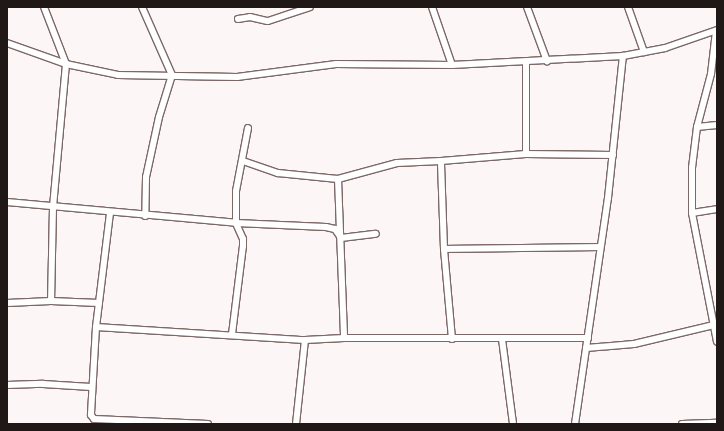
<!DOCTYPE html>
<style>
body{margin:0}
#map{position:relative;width:724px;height:431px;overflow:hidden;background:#fcf7f6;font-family:Literata,serif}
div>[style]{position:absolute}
.roads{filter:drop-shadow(1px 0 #7c6867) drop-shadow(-1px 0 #7c6867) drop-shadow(0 1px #7c6867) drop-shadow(0 -1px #7c6867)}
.street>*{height:6px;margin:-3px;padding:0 3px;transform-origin:3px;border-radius:3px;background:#fff}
span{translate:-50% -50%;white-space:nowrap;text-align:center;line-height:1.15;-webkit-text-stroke:3px #fcf7f6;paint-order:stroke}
.frame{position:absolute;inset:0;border:8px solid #201817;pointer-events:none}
</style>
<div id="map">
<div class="roads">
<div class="street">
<div style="left:44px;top:7px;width:61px;rotate:68.9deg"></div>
<div style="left:66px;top:64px;width:144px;rotate:95.2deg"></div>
<div style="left:53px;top:207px;width:94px;rotate:91.2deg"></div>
<div style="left:142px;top:7px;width:74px;rotate:66.2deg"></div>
<div style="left:172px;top:75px;width:44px;rotate:107.2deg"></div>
<div style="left:159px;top:117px;width:61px;rotate:102.2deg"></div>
<div style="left:146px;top:177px;width:39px;rotate:91deg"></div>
<div style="left:432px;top:7px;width:61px;rotate:71deg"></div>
<div style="left:527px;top:7px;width:58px;rotate:69.7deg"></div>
<div style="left:628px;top:7px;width:48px;rotate:70.4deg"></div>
<div style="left:238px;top:19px;width:12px;rotate:-9deg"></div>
<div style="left:250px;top:17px;width:18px;rotate:13deg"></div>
<div style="left:268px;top:21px;width:44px;rotate:-18.4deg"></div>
<div style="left:716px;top:31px;width:43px;rotate:96.6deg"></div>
<div style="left:711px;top:74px;width:55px;rotate:104.8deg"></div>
<div style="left:697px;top:127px;width:41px;rotate:97deg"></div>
<div style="left:692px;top:168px;width:45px;rotate:90deg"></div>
<div style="left:692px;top:213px;width:131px;rotate:79deg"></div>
<div style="left:7px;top:43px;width:63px;rotate:19.6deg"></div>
<div style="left:66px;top:64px;width:53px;rotate:11.9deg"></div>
<div style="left:118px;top:75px;width:119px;rotate:1deg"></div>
<div style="left:237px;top:77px;width:100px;rotate:-7.5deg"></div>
<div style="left:336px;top:64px;width:116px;rotate:0.5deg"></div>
<div style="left:452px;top:65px;width:171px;rotate:-3deg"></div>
<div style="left:623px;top:56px;width:43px;rotate:-10.8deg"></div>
<div style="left:665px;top:48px;width:55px;rotate:-19.1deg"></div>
<div style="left:526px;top:63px;width:91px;rotate:90deg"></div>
<div style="left:697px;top:127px;width:20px;rotate:-6deg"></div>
<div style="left:243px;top:161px;width:37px;rotate:19deg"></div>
<div style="left:278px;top:173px;width:60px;rotate:5.7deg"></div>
<div style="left:338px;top:179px;width:159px;rotate:87.8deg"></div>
<div style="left:338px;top:179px;width:61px;rotate:-15.2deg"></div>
<div style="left:397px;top:163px;width:44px;rotate:-2.6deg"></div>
<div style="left:7px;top:202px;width:230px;rotate:5.2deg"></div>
<div style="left:236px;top:223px;width:90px;rotate:2.5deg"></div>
<div style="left:326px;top:227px;width:9px;rotate:13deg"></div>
<div style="left:335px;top:229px;width:11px;rotate:56deg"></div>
<div style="left:341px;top:238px;width:35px;rotate:-7deg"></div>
<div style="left:110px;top:213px;width:115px;rotate:97deg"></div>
<div style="left:96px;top:327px;width:88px;rotate:93.3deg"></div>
<div style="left:91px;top:415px;width:5px;rotate:53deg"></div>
<div style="left:94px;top:419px;width:114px;rotate:2.5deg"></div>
<div style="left:692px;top:213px;width:25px;rotate:-9deg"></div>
<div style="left:444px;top:249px;width:155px;rotate:-0.7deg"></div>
<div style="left:7px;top:303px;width:44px;rotate:-2.6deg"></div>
<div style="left:51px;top:301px;width:48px;rotate:2.4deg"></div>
<div style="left:96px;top:327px;width:209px;rotate:3.6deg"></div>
<div style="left:305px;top:340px;width:39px;rotate:-3deg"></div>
<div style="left:344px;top:338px;width:244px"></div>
<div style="left:232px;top:334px;width:89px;rotate:-82.9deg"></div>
<div style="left:243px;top:246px;width:7px;rotate:-90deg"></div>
<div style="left:243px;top:239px;width:17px;rotate:-114deg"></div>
<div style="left:236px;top:223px;width:32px;rotate:-90deg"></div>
<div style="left:236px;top:191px;width:64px;rotate:-79.2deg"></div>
<div style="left:452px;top:339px;width:90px;rotate:-95.1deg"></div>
<div style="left:444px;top:249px;width:88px;rotate:-92deg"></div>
<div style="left:441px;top:161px;width:85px;rotate:-4.7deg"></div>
<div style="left:526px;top:154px;width:87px;rotate:0.7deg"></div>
<div style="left:502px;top:339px;width:86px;rotate:82.6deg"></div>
<div style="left:586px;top:348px;width:48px;rotate:-4.8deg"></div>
<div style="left:634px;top:344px;width:82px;rotate:-13.4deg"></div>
<div style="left:7px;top:385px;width:36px;rotate:-2deg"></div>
<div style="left:43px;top:384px;width:48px;rotate:3.6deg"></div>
<div style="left:296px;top:424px;width:84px;rotate:-83.9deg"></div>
<div style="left:575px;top:424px;width:228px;rotate:-81.7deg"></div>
<div style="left:608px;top:198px;width:143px;rotate:-84deg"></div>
<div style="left:682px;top:424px;width:35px;rotate:-2deg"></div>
</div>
</div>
<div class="frame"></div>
</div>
